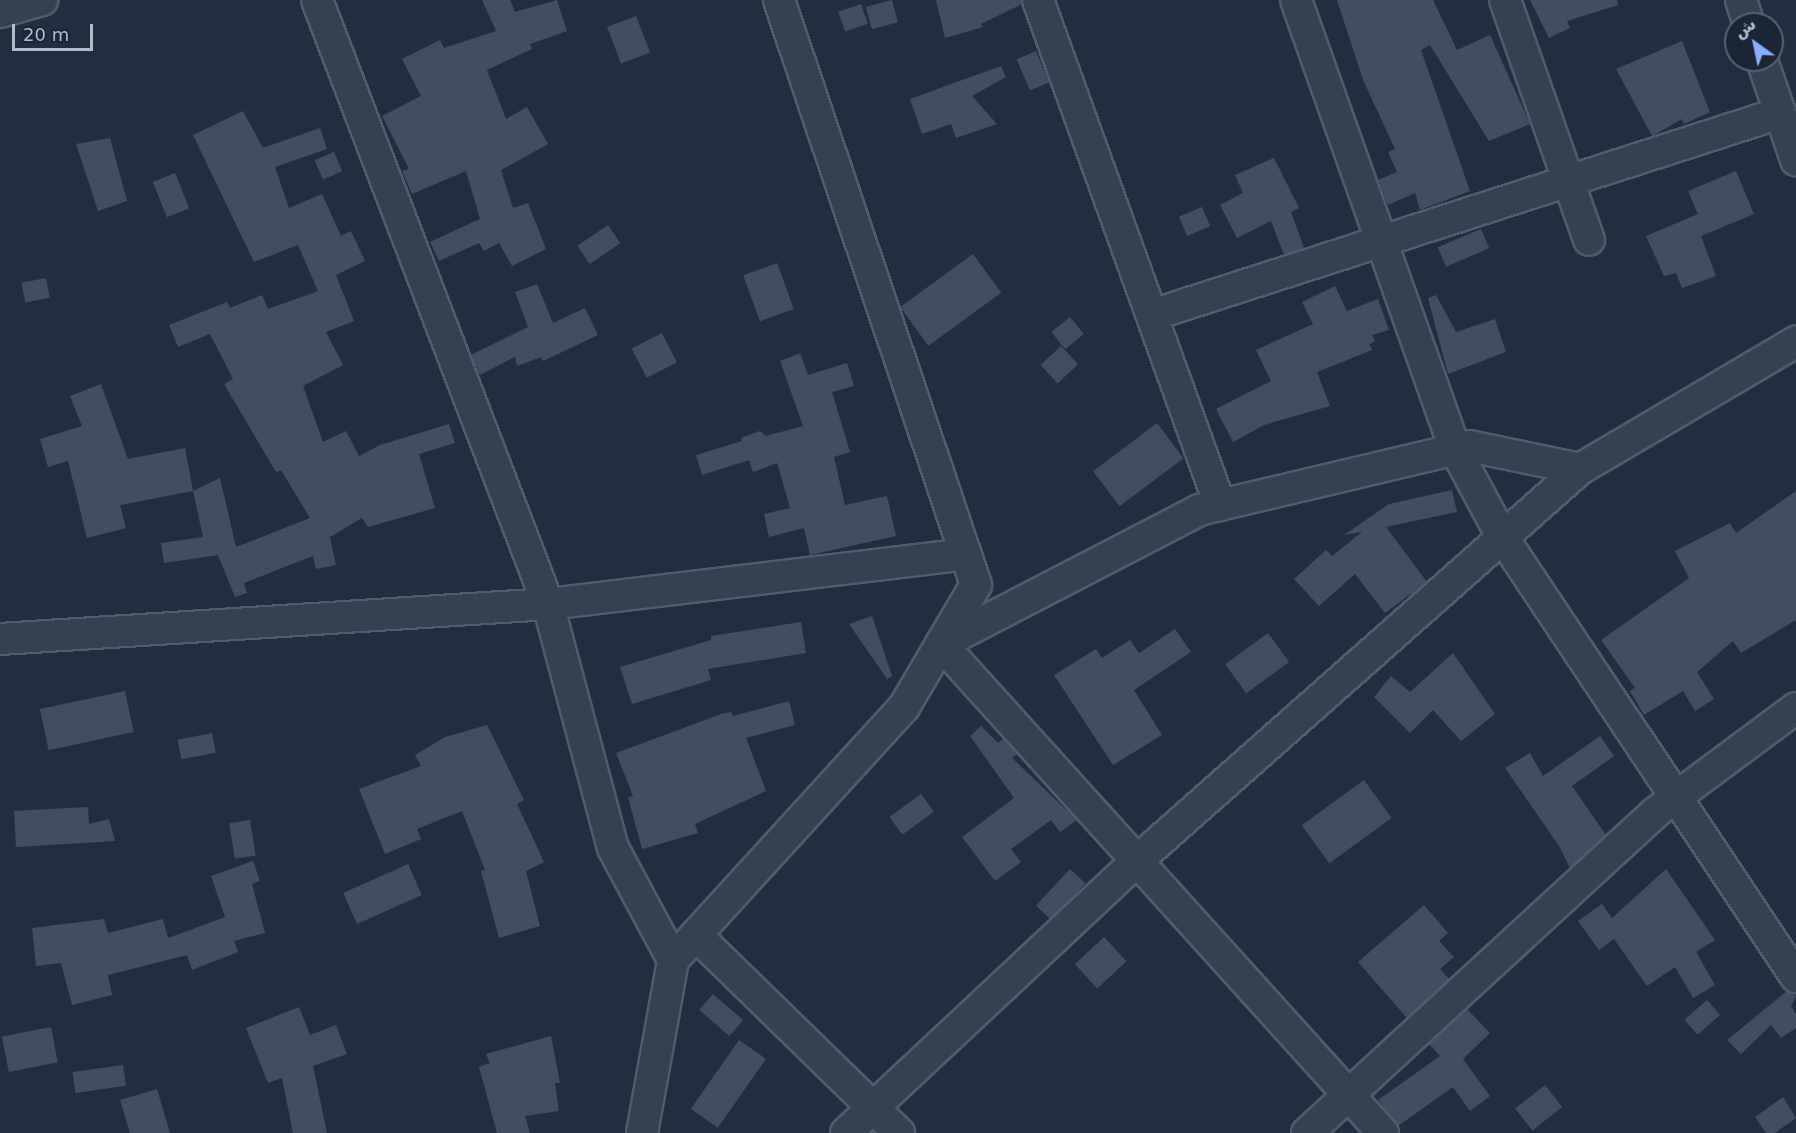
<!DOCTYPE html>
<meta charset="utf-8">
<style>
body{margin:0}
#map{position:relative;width:1796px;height:1133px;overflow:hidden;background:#222e40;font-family:"DejaVu Sans",Cairo,sans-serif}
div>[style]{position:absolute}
.building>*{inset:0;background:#414e62;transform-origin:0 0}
.roads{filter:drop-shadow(2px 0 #525b6a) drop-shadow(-2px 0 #525b6a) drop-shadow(0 2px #525b6a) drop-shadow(0 -2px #525b6a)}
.minor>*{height:30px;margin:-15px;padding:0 15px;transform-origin:15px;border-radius:15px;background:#374050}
span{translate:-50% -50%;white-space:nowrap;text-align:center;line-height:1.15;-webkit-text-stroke:5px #1c2535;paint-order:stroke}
.north{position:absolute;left:1724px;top:12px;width:60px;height:60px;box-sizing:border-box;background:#1c2535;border:2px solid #586171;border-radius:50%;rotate:327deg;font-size:16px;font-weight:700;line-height:24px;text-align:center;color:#b3bbca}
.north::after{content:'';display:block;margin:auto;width:21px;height:27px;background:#83b0ff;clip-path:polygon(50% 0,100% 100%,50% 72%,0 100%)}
.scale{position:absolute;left:12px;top:24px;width:81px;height:27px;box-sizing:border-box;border:3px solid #b3bbca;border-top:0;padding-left:8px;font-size:18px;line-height:21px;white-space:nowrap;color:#b3bbca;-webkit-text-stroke:4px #1c2535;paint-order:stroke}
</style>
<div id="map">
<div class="building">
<div style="clip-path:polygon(482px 0,510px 0,515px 12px,557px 0,567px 31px,530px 44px,532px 49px,487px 70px,506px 119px,527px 107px,548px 144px,501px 170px,513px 208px,528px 203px,546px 249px,512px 266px,499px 243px,484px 251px,479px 243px,439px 261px,430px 242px,480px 219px,466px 171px,412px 194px,402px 171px,409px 169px,382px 116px,421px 96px,402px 59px,440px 40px,444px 48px,496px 31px)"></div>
<div style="left:892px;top:0;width:23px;height:27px;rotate:75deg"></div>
<div style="clip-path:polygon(936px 0,1021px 0,1022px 4px,981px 24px,983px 27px,945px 38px)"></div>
<div style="clip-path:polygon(1337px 0,1433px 0,1457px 50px,1490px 35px,1530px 124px,1489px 141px,1430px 45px,1421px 50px,1470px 191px,1420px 210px,1415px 193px,1388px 205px,1378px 180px,1397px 172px,1388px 152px,1395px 149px,1363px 80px)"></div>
<div style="clip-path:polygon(1530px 0,1617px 0,1618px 5px,1567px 21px,1570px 28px,1549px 38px)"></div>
<div style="left:861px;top:4px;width:21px;height:24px;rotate:71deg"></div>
<div style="left:636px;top:16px;width:39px;height:31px;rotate:69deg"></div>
<div style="clip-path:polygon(1682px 41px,1710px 112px,1684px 124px,1682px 119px,1652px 136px,1616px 69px)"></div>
<div style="left:1036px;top:51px;width:34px;height:21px;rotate:67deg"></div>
<div style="clip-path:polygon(1001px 66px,1006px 77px,972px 96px,997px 124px,956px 138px,951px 124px,922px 134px,910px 99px)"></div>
<div style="clip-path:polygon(243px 111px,263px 148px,320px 128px,327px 149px,275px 167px,289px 208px,322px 194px,341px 236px,351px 231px,365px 261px,336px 275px,354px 321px,326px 332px,343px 365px,303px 386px,323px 442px,346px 431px,359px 456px,380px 445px,449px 424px,455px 443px,419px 454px,435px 508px,368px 527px,362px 518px,330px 537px,336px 565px,316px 569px,313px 556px,244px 583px,247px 593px,235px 597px,218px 555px,164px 563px,161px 543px,203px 537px,193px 491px,220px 478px,236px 547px,310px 518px,281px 470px,276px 472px,224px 384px,233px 379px,210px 334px,178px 347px,169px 325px,227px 302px,230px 308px,262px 295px,268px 309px,318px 291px,298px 245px,254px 262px,193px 135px)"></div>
<div style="clip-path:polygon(110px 138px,127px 201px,98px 211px,76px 144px)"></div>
<div style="left:334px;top:152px;width:21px;height:21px;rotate:67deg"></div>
<div style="clip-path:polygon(1274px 158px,1299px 208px,1291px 212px,1304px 248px,1284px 255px,1271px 221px,1237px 238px,1220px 205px,1243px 193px,1235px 175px)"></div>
<div style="clip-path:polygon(1736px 171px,1754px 214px,1701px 236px,1716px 276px,1682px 288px,1676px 273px,1664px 276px,1646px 236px,1698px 214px,1688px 191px)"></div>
<div style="left:175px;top:173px;width:38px;height:24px;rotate:68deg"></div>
<div style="left:1202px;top:207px;width:21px;height:25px;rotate:67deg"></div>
<div style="left:608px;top:225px;width:22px;height:37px;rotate:56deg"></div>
<div style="left:1481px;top:229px;width:21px;height:47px;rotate:67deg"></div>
<div style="left:973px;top:254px;width:48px;height:90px;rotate:54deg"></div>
<div style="left:777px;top:263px;width:49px;height:36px;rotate:70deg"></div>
<div style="left:46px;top:278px;width:20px;height:25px;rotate:79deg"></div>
<div style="clip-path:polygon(537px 284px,553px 323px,585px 308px,598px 335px,543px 361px,541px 357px,517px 366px,515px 357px,480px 375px,471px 355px,528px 327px,515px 292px)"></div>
<div style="clip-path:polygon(1335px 286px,1347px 311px,1378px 299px,1389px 330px,1372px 335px,1375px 341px,1369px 344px,1372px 350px,1317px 372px,1330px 406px,1264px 425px,1233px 442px,1216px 409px,1271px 381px,1256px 350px,1313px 324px,1302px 302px)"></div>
<div style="clip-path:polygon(1436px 295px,1456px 332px,1495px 319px,1506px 352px,1448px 374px,1428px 298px)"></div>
<div style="left:1070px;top:317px;width:22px;height:24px;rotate:51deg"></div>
<div style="left:662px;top:333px;width:33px;height:34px;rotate:63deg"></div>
<div style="left:1061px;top:346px;width:25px;height:28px;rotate:47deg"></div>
<div style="clip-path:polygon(800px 353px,808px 375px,847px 363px,854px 386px,832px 392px,850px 452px,834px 457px,845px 505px,887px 496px,896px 536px,810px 555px,804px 528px,769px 537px,764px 514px,790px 508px,777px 463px,753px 472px,749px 460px,702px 475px,696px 455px,742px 441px,741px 438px,760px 431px,766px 436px,803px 426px,780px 361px)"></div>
<div style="clip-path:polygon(101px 384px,128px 459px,185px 448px,193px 491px,120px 505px,126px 528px,87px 538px,68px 461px,48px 467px,40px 439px,82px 426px,70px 396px)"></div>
<div style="left:1157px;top:423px;width:44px;height:80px;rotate:53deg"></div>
<div style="clip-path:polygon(1452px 490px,1457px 512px,1386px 527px,1427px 582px,1385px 613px,1355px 574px,1319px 606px,1294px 579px,1326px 550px,1332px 556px,1362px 532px,1344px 535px,1389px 504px)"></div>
<div style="clip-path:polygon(1796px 491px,1796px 620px,1741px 653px,1733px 641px,1697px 672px,1714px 699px,1695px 711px,1683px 691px,1644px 715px,1630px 691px,1635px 688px,1601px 640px,1689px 578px,1675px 551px,1730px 523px,1736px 533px)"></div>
<div style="clip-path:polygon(872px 616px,892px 676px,887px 679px,849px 624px)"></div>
<div style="clip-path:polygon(801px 622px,806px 653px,708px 669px,711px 680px,632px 704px,620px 667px,711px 640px,711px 636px)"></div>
<div style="clip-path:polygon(1175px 629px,1191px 652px,1134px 690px,1162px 735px,1113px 765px,1054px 675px,1096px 649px,1102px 658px,1130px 640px,1139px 653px)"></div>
<div style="left:1268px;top:633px;width:36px;height:53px;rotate:54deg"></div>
<div style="clip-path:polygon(1453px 653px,1495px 714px,1461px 741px,1433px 710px,1410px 733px,1374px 697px,1391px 676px,1410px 692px)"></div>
<div style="left:125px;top:691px;width:42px;height:87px;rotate:78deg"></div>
<div style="clip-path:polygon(789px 701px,795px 725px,746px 738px,766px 791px,695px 824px,698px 833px,642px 849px,628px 797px,633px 796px,616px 753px,721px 714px,731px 712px,733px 716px)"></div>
<div style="clip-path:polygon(487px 725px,524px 800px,517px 804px,544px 862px,526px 871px,540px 926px,499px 938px,481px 871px,485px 870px,462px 811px,417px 829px,421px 839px,385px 854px,359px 789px,421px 766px,415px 755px,445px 737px)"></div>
<div style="clip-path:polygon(981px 726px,998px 743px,1003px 739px,1017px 754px,1012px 758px,1077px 820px,1060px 832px,1051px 820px,1011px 849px,1021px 862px,995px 881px,962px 837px,1014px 798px,970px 736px)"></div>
<div style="left:212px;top:733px;width:20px;height:35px;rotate:79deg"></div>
<div style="clip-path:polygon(1600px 736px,1614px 756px,1572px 786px,1606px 835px,1570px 868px,1559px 846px,1505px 768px,1530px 753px,1543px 776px)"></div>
<div style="left:1364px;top:780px;width:47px;height:77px;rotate:54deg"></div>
<div style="left:921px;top:794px;width:22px;height:39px;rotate:54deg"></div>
<div style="clip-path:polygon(88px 807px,89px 824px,109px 819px,115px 841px,16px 847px,14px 811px)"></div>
<div style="left:250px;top:820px;width:36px;height:21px;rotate:81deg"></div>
<div style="clip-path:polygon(253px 861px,260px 881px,252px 884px,265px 933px,234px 941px,238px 952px,192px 970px,187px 955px,108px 975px,112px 995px,72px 1005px,61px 963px,36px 966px,32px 928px,104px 919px,108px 933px,163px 919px,168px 938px,225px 917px,211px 876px)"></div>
<div style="left:408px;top:864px;width:34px;height:71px;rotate:66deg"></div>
<div style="left:1070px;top:869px;width:21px;height:50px;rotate:43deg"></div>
<div style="clip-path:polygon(1666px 869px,1715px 940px,1696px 952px,1715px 985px,1693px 998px,1675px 967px,1647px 986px,1614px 939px,1599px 950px,1578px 921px,1602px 904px,1612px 918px)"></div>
<div style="clip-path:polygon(1424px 905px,1448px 933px,1439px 941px,1454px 957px,1440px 969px,1449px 979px,1407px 1018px,1358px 962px)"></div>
<div style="left:1104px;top:937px;width:33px;height:40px;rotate:47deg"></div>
<div style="clip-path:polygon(1787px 991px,1796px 996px,1791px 1006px,1796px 1014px,1796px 1028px,1781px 1038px,1771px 1025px,1741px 1054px,1727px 1040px)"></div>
<div style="left:713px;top:994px;width:40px;height:21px;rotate:41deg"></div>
<div style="left:1707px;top:1000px;width:20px;height:30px;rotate:49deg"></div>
<div style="clip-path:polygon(299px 1007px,310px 1035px,336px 1025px,347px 1054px,313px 1066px,327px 1133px,293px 1133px,282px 1078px,268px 1083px,246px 1028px)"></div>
<div style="clip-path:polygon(1467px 1009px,1490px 1033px,1463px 1059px,1490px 1096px,1470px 1111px,1453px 1087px,1398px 1126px,1378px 1100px,1440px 1056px,1429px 1044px)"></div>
<div style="left:51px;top:1027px;width:36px;height:50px;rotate:79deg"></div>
<div style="clip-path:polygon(551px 1036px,560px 1083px,555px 1083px,559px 1111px,525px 1116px,530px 1133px,497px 1133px,479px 1067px,490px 1063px,486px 1054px)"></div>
<div style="left:739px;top:1040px;width:33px;height:84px;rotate:35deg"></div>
<div style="left:123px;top:1065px;width:21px;height:51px;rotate:82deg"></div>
<div style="left:1545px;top:1085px;width:28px;height:38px;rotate:52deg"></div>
<div style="clip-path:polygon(157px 1089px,170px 1133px,130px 1133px,120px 1100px)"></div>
<div style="clip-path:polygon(1783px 1097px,1796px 1118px,1775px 1133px,1766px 1133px,1755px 1117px)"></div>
</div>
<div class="roads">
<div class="minor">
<div style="left:317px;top:0;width:647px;rotate:69.07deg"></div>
<div style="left:548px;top:604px;width:253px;rotate:75.1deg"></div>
<div style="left:613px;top:848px;width:127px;rotate:61.8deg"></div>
<div style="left:1038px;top:0;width:537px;rotate:70.18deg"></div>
<div style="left:1296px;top:0;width:476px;rotate:70.5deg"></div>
<div style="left:1455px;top:449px;width:101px;rotate:61.7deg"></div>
<div style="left:1503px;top:538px;width:528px;rotate:56.28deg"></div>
<div style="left:1505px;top:0;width:254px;rotate:70.7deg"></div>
<div style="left:1741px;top:0;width:25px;rotate:72deg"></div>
<div style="left:0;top:12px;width:44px;rotate:-15.9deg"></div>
<div style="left:1762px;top:60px;width:106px;rotate:71.2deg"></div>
<div style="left:1152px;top:315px;width:660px;rotate:-17.83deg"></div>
<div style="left:0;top:639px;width:549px;rotate:-3.65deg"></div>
<div style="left:548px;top:604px;width:420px;rotate:-6.8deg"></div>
<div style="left:696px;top:935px;width:284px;rotate:44.3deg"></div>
<div style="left:642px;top:1133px;width:176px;rotate:-79.8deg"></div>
<div style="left:673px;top:960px;width:343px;rotate:-47.6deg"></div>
<div style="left:904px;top:707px;width:142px;rotate:-59.5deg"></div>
<div style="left:976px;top:585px;width:617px;rotate:-108.61deg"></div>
<div style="left:846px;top:1133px;width:400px;rotate:-43.1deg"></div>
<div style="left:1138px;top:860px;width:590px;rotate:-41.5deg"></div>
<div style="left:1580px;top:469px;width:251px;rotate:-30.5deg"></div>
<div style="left:1307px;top:1133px;width:474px;rotate:-42.6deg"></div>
<div style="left:1656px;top:812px;width:174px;rotate:-36.6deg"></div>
<div style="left:1383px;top:1133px;width:659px;rotate:-132.11deg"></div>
<div style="left:941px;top:644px;width:291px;rotate:-27.4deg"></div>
<div style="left:1199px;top:510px;width:277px;rotate:-13.3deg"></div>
<div style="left:1469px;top:446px;width:113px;rotate:11.7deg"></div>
</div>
</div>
<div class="north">ش</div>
<div class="scale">20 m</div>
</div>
